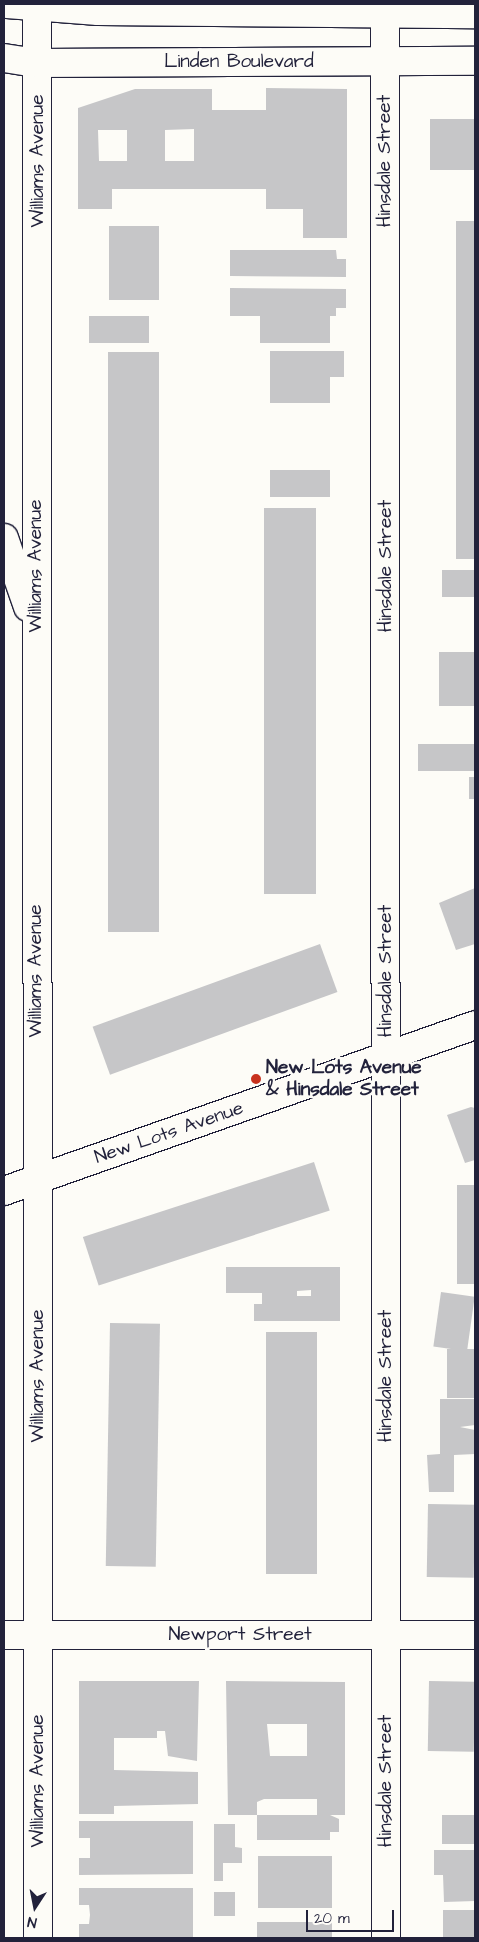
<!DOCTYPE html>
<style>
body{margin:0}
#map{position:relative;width:479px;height:1942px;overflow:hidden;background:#fdfcf7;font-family:"Architects Daughter",sans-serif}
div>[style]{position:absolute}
.building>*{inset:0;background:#c6c6c8;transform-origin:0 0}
.roads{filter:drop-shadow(1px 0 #22223b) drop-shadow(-1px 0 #22223b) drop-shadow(0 1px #22223b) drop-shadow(0 -1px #22223b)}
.minor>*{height:28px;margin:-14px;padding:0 14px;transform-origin:14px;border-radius:14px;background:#fdfcf7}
.highway>*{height:28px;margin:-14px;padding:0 14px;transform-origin:14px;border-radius:14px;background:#fdfcf7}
.dots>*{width:14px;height:14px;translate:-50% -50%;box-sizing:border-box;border:2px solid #fdfcf7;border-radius:50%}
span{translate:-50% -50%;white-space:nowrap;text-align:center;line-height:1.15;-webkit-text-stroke:5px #fdfcf7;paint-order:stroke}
.street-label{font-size:19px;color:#22223b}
.poi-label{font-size:19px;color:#22223b;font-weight:700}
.left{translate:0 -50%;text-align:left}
.frame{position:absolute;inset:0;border:5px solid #22223b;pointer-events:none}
.north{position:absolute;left:10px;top:1882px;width:50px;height:50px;-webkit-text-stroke:4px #fdfcf7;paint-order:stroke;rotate:191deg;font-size:14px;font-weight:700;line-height:20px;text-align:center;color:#22223b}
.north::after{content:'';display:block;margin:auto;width:18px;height:22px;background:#22223b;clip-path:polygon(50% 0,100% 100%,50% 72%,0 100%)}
.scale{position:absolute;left:306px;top:1910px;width:88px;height:22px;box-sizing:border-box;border:2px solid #22223b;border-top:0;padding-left:6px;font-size:15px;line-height:18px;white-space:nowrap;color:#22223b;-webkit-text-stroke:4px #fdfcf7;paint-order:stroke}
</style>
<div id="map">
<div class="building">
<div style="clip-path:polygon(evenodd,266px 88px,347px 89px,347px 238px,303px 238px,303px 209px,266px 209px,266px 189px,112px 189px,112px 209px,78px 209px,78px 108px,135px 89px,212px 89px,212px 110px,266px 110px,266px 88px,194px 129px,194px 161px,165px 161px,165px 130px,194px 129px,266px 88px,98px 130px,127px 130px,127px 161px,99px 161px,98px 130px)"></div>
<div style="left:430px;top:119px;width:45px;height:51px"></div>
<div style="left:456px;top:221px;width:19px;height:338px"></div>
<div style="left:109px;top:226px;width:50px;height:74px"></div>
<div style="clip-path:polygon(230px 250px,336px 250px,337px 259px,346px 259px,346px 277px,230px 276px)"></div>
<div style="clip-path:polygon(230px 288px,346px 289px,346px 308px,336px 308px,336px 316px,330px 316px,330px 343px,260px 343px,260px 316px,230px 316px)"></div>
<div style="left:89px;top:316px;width:60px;height:27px"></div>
<div style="clip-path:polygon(270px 351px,344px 351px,344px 377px,330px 377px,330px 403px,270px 403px)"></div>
<div style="left:108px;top:352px;width:51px;height:580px"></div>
<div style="left:270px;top:470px;width:60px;height:27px"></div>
<div style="left:264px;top:508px;width:52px;height:386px"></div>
<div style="left:475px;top:570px;width:27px;height:33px;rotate:90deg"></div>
<div style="left:439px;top:652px;width:36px;height:54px"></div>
<div style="left:418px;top:744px;width:57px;height:27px"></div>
<div style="left:469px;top:777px;width:6px;height:22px"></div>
<div style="clip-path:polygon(475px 888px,475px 944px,456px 950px,439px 903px)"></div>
<div style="left:320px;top:944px;width:51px;height:242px;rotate:70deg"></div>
<div style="clip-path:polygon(471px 1107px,475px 1108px,475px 1160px,465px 1163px,447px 1115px)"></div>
<div style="left:314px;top:1162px;width:51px;height:243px;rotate:72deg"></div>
<div style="left:457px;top:1185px;width:18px;height:99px"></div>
<div style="clip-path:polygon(evenodd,226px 1267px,340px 1267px,340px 1321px,254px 1321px,254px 1304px,262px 1304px,262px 1293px,226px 1293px,226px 1267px,311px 1290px,311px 1296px,297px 1296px,297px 1291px,311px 1290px)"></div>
<div style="left:441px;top:1292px;width:34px;height:55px;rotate:8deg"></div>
<div style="left:110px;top:1323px;width:50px;height:243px;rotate:1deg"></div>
<div style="left:266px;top:1332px;width:51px;height:242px"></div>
<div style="left:447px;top:1349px;width:28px;height:49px"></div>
<div style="clip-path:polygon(440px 1399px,475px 1399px,475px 1425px,460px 1427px,475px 1430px,475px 1454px,454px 1455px,454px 1492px,429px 1492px,427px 1455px,440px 1454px)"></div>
<div style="left:428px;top:1504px;width:47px;height:73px;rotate:1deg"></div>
<div style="clip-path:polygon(79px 1681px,199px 1681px,197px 1761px,168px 1756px,165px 1731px,157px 1731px,157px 1738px,114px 1738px,114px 1770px,198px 1772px,198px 1804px,114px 1806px,114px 1814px,79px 1814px)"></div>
<div style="clip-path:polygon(evenodd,226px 1681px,345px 1682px,345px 1815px,330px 1815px,339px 1819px,339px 1832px,330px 1832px,330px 1840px,257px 1840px,257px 1815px,228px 1815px,226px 1681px,267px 1724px,307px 1724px,307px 1756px,270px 1756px,267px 1724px,226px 1681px,264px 1799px,317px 1799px,317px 1815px,257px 1815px,257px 1802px,264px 1799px)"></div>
<div style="left:429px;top:1681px;width:46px;height:70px;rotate:1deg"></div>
<div style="left:442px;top:1815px;width:33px;height:29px"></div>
<div style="clip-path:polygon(79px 1821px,193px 1821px,193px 1874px,79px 1875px,79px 1858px,90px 1858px,90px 1838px,79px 1838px)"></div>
<div style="clip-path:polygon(214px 1824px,235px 1824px,235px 1847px,242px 1848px,242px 1863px,223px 1863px,223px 1881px,214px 1881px)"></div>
<div style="clip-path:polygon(434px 1850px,475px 1850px,475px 1901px,444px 1902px,443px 1875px,434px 1875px)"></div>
<div style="left:332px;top:1856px;width:52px;height:74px;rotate:90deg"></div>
<div style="clip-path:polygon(79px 1888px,193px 1888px,193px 1938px,79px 1938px,79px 1924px,89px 1924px,90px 1915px,89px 1905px,79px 1905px)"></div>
<div style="left:214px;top:1892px;width:21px;height:24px"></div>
<div style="left:443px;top:1910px;width:32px;height:28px"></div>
<div style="left:257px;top:1922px;width:75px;height:16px"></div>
</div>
<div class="roads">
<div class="minor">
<div style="left:37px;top:4px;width:1934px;rotate:89.97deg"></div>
<div style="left:385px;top:4px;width:1934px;rotate:89.97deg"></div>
<div style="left:4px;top:58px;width:33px;rotate:9deg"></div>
<div style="left:37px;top:63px;width:438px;rotate:-0.3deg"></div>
<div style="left:4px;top:538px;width:73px;rotate:70.8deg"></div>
<div style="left:4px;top:1191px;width:499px;rotate:-19.4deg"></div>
<div style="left:4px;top:1635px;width:471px"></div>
</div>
<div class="highway">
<div style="left:7px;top:4px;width:91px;rotate:4.4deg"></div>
<div style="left:98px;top:11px;width:377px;rotate:0.5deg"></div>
</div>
</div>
<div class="dots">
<div style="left:256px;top:1079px;background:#c8321e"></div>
</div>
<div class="street-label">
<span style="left:239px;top:62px">Linden Boulevard</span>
<span style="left:38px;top:161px;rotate:-90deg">Williams Avenue</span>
<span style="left:385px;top:161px;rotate:-90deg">Hinsdale Street</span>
<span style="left:36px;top:566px;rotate:-90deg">Williams Avenue</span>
<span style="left:386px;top:566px;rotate:-90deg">Hinsdale Street</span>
<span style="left:36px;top:971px;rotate:-90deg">Williams Avenue</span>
<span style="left:386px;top:971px;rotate:-90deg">Hinsdale Street</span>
<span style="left:169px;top:1133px;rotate:-19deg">New Lots Avenue</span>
<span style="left:38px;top:1376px;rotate:-90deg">Williams Avenue</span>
<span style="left:386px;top:1376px;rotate:-90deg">Hinsdale Street</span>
<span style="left:240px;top:1635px">Newport Street</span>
<span style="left:38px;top:1781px;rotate:-90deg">Williams Avenue</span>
<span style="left:386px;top:1781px;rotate:-90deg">Hinsdale Street</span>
</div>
<div class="poi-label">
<span class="left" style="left:266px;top:1079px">New Lots Avenue<br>&amp; Hinsdale Street</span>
</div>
<div class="frame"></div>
<div class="north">N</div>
<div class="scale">20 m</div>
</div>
